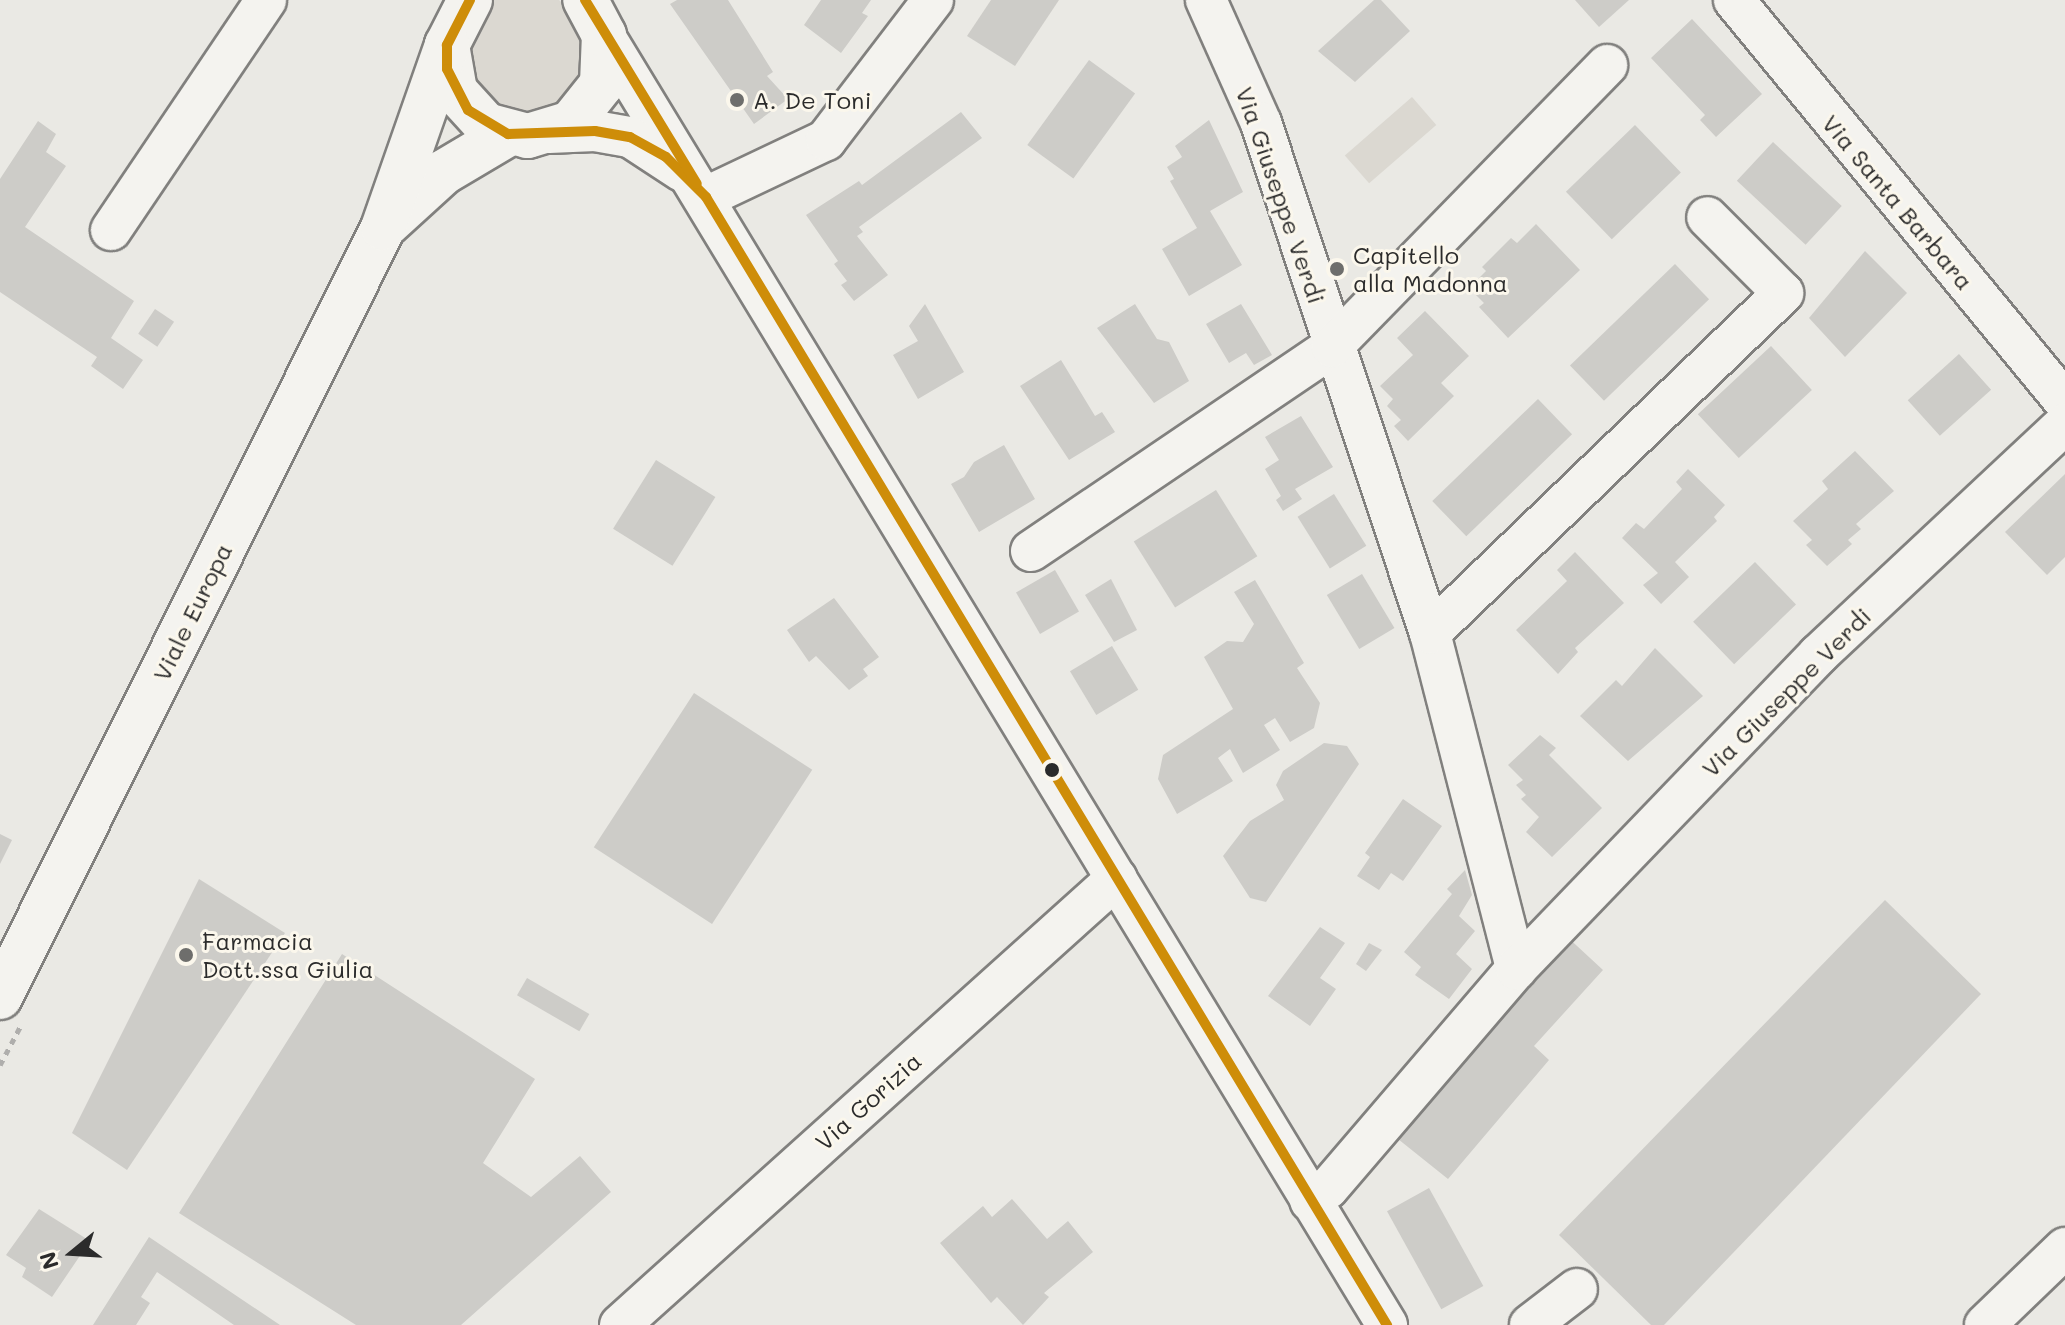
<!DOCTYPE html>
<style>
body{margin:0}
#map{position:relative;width:2065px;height:1325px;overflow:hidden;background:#eae9e4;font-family:Mali,sans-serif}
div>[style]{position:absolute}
.green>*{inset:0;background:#dbd8d1;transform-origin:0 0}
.building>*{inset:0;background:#cdccc8;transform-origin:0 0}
.path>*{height:5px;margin-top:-2.5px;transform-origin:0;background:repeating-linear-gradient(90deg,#afaeac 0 6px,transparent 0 12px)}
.roads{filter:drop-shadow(2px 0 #81807e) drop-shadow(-2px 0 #81807e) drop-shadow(0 2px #81807e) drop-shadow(0 -2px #81807e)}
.minor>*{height:40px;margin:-20px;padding:0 20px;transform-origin:20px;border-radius:20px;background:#f4f3ef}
.major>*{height:44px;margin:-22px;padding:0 22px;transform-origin:22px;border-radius:22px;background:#f4f3ef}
.bus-1>*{height:10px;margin:-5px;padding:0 5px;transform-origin:5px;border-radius:5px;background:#ce8d09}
.dots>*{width:22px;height:22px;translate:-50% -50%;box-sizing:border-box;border:4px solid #fbf7ec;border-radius:50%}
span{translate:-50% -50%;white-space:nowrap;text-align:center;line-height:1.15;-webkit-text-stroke:6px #fbf7ec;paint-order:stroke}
.poi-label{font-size:24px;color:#2b2b2b}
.left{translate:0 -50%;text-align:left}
.street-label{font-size:24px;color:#2b2b2b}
.north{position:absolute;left:32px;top:1213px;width:80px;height:80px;-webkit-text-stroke:6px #fbf7ec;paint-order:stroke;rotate:252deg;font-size:22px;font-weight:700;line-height:32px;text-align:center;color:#2b2b2b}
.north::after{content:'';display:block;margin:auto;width:28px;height:36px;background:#2b2b2b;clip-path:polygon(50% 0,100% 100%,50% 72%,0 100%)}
</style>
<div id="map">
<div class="green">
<div style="clip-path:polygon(494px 0,559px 0,581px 20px,588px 79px,544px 119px,479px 100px,462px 47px,482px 8px)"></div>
<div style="left:1412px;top:97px;width:37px;height:89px;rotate:49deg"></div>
</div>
<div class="building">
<div style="clip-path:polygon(677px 0,728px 0,773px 72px,767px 76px,788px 99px,754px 124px,670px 4px)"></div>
<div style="clip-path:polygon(821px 0,871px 0,862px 13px,868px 16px,841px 53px,804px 25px)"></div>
<div style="clip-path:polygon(991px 0,1059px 0,1015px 66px,967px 36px)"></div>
<div style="clip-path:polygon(1374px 0,1381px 0,1410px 31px,1355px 82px,1318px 51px)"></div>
<div style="clip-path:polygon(1575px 0,1629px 0,1599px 27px)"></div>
<div style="clip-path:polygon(1692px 19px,1762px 94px,1716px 137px,1700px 120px,1705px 115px,1651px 58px)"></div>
<div style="left:1089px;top:60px;width:57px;height:105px;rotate:36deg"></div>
<div style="clip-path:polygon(961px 112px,982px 138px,859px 227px,863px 232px,857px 236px,888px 275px,854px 301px,841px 285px,847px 281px,834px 264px,838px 261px,806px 215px,859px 181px,862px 185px)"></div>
<div style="clip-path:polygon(1209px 120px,1243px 192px,1210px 211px,1242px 265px,1189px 296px,1162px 249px,1197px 228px,1170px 181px,1174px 179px,1167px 167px,1182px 157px,1175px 146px)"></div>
<div style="clip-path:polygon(38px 121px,56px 134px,46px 152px,66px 166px,25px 227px,134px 301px,111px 338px,143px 360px,123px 389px,91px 366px,97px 357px,0 292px,0 179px)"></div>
<div style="left:1635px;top:125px;width:66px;height:96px;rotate:46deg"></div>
<div style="left:1773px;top:142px;width:94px;height:53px;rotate:43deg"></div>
<div style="clip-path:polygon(1536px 224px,1580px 270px,1508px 338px,1479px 307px,1484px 303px,1469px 288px,1486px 271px,1482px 267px,1511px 238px,1517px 243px)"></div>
<div style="clip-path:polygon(1865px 251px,1907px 293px,1845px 357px,1809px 318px)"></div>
<div style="left:1675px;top:264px;width:49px;height:146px;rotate:46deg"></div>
<div style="clip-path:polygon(925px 304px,964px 372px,918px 399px,893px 355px,918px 341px,909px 326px)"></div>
<div style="clip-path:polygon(1135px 304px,1157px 339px,1169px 342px,1189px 381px,1154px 403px,1097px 328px)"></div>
<div style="clip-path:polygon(1241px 304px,1272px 355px,1254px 365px,1246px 353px,1229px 363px,1206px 324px)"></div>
<div style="left:155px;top:309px;width:23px;height:30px;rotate:34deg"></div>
<div style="clip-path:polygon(1425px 311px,1469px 356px,1441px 383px,1454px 396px,1408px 441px,1394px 426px,1401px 420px,1387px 406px,1393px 399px,1380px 386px,1413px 355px,1397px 338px)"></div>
<div style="left:1771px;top:346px;width:60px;height:100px;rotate:47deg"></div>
<div style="left:1959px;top:354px;width:48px;height:69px;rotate:48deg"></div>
<div style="clip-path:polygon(1061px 360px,1095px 416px,1102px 412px,1115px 432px,1069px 460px,1020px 386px)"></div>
<div style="left:1538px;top:399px;width:49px;height:147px;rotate:46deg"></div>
<div style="clip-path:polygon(1301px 416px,1333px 467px,1295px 489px,1302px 499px,1283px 511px,1276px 500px,1281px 496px,1265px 469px,1279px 460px,1265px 437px)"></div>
<div style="clip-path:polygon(1004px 445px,1035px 499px,979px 532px,951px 484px,964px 477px,974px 462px)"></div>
<div style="clip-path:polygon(1855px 451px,1894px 491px,1856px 524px,1861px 529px,1848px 540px,1852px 544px,1827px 566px,1806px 545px,1812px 540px,1793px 521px,1828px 489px,1822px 481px)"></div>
<div style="left:656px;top:460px;width:70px;height:81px;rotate:32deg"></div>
<div style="clip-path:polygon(1688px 469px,1725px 505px,1714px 517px,1717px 521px,1675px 562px,1689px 577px,1661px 604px,1643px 585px,1658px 573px,1622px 538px,1636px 523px,1644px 529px,1682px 489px,1676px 482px)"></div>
<div style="clip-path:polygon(2065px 474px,2065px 557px,2047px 575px,2005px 532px)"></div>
<div style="left:1216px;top:490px;width:78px;height:97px;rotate:58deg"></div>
<div style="left:1334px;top:494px;width:61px;height:43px;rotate:58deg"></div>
<div style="clip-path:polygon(1575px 552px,1624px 603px,1575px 648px,1578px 652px,1558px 674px,1516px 630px,1567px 581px,1557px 570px)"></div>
<div style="left:1755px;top:562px;width:59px;height:86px;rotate:46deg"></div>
<div style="left:1055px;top:570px;width:48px;height:45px;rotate:60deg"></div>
<div style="left:1362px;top:574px;width:63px;height:41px;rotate:59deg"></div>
<div style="clip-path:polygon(1111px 579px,1137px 630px,1114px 642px,1085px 595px)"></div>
<div style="clip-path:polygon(1255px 580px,1304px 663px,1297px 668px,1320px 703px,1314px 728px,1290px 742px,1275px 718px,1264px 725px,1280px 750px,1243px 773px,1230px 749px,1218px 758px,1233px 781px,1177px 814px,1158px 779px,1163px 755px,1233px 709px,1204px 657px,1227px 641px,1243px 642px,1254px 624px,1234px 592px)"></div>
<div style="clip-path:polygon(834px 598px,879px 657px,863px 669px,868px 676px,849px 690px,816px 656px,809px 662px,787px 630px)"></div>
<div style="left:1112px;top:646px;width:51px;height:49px;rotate:59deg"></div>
<div style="clip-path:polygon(1655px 648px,1703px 696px,1628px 761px,1580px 716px,1616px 680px,1622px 686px)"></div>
<div style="left:694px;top:693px;width:141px;height:184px;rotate:33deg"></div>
<div style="clip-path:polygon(1540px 735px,1556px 748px,1549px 755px,1602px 808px,1552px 857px,1526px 832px,1539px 817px,1521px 799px,1526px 795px,1516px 785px,1523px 780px,1508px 765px)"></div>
<div style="clip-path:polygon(1324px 743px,1347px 746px,1359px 764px,1266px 902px,1250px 898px,1223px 856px,1250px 821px,1284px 800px,1276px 785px,1283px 771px)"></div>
<div style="clip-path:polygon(1403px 799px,1442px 826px,1403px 881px,1391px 873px,1379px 890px,1357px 876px,1370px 857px,1365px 853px)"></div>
<div style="clip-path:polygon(0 834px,12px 840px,0 864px)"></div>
<div style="clip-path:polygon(1465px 870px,1472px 895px,1459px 916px,1475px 931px,1456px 954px,1472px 969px,1449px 999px,1415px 975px,1421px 967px,1404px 952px,1452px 894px,1447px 889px)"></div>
<div style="clip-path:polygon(199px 879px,285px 933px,127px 1170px,72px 1133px)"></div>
<div style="clip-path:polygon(1885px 900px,1981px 994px,1664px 1325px,1651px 1325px,1559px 1235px)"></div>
<div style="clip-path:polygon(1320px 927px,1345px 943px,1320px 978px,1336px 989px,1310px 1026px,1268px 996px)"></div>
<div style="clip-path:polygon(1563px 933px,1603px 970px,1534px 1046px,1549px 1060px,1448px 1179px,1393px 1135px)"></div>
<div style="clip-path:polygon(1369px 943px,1382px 950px,1366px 971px,1356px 964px)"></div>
<div style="clip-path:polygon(342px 954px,535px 1079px,483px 1163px,531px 1197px,580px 1156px,611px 1192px,461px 1325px,356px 1325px,179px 1213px)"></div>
<div style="left:527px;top:978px;width:72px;height:20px;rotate:30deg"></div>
<div style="left:1429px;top:1188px;width:112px;height:48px;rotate:61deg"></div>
<div style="clip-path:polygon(1012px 1199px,1047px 1239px,1068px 1221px,1093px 1252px,1044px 1293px,1049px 1297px,1023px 1325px,997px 1297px,991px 1303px,940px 1243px,983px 1206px,992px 1217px)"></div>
<div style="clip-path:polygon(39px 1209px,90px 1241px,52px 1297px,22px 1277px,26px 1268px,6px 1255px)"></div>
<div style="clip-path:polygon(149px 1237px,280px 1325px,234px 1325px,157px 1272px,141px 1297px,150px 1303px,136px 1325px,93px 1325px)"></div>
</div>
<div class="path">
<div style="left:0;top:1065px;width:43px;rotate:-62.2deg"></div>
</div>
<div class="roads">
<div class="minor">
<div style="left:1206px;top:0;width:135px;rotate:65.9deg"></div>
<div style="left:1261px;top:123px;width:537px;rotate:71.67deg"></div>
<div style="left:1430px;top:633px;width:347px;rotate:75.6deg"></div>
<div style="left:1516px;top:969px;width:289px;rotate:130.6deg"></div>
<div style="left:1328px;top:1188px;width:22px;rotate:144deg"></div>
<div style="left:1734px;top:0;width:521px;rotate:50.53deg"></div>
<div style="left:604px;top:35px;width:1509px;rotate:58.74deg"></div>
<div style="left:549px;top:133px;width:46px;rotate:-2.5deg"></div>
<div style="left:595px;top:131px;width:36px;rotate:10deg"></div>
<div style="left:630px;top:137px;width:62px;rotate:33.2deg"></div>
<div style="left:706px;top:197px;width:133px;rotate:-25.4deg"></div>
<div style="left:826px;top:140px;width:176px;rotate:-52.6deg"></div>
<div style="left:111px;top:230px;width:277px;rotate:-56deg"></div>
<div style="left:1031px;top:551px;width:364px;rotate:-34.1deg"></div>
<div style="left:1332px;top:347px;width:394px;rotate:-45.7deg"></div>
<div style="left:1430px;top:633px;width:490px;rotate:-43.9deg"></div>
<div style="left:1783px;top:293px;width:107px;rotate:-135deg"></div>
<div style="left:1516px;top:969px;width:436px;rotate:-46.1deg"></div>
<div style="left:1818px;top:655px;width:338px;rotate:-43.1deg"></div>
<div style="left:620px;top:1325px;width:668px;rotate:-41.97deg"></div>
<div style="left:1530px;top:1325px;width:59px;rotate:-37.5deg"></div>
<div style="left:1985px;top:1325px;width:111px;rotate:-43.9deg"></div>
</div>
<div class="major">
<div style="left:470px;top:0;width:51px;rotate:117.1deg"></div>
<div style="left:447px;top:45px;width:47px;rotate:80.1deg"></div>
<div style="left:455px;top:91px;width:46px;rotate:47.6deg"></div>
<div style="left:486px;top:125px;width:43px;rotate:14.7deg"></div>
<div style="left:528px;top:136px;width:45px;rotate:-16.8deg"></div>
<div style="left:571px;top:123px;width:50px;rotate:-51.5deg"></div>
<div style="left:602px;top:84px;width:49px;rotate:-87.7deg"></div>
<div style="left:604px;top:35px;width:40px;rotate:-118deg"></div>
<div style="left:388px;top:223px;width:76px;rotate:-42.3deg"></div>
<div style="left:444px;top:172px;width:74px;rotate:-30.7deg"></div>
<div style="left:0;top:997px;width:859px;rotate:-63.52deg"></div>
<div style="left:383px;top:228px;width:194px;rotate:-70.7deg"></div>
</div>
</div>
<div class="bus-1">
<div style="left:470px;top:0;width:51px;rotate:117.1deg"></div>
<div style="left:447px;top:45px;width:24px;rotate:90deg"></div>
<div style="left:447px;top:69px;width:46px;rotate:62.9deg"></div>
<div style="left:468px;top:110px;width:47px;rotate:31deg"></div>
<div style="left:508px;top:134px;width:87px;rotate:-2deg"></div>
<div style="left:595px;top:131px;width:36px;rotate:10deg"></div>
<div style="left:630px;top:137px;width:41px;rotate:29.1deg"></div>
<div style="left:666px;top:157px;width:57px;rotate:45deg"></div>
<div style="left:706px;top:197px;width:1318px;rotate:58.88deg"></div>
<div style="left:585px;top:0;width:215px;rotate:58.7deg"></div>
</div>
<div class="dots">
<div style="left:737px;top:100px;background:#6e6e6c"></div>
<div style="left:1337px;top:269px;background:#6e6e6c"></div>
<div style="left:1052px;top:770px;background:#2b2b2b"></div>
<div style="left:186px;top:955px;background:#6e6e6c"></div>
</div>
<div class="poi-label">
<span class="left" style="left:753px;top:100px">A. De Toni</span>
<span class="left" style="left:1353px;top:269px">Capitello<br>alla Madonna</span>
<span class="left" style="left:202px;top:955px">Farmacia<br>Dott.ssa Giulia</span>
</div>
<div class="street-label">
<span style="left:1281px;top:195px;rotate:71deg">Via Giuseppe Verdi</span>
<span style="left:1898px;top:202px;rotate:50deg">Via Santa Barbara</span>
<span style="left:192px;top:612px;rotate:-64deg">Viale Europa</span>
<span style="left:1786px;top:692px;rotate:-45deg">Via Giuseppe Verdi</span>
<span style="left:868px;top:1101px;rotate:-42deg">Via Gorizia</span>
</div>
<div class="north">N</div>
</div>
